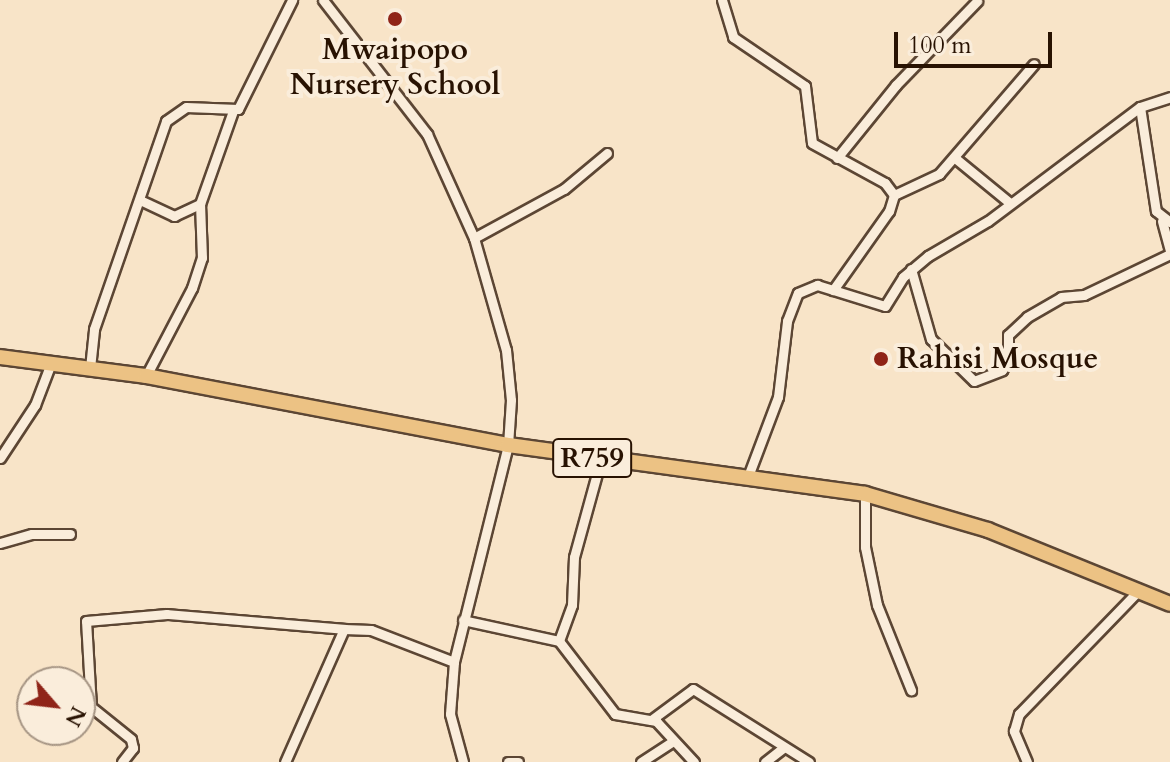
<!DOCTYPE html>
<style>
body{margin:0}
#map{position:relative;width:1170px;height:762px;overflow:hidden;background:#f8e4c8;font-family:Cardo,serif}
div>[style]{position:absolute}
.roads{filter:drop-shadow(2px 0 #5c4634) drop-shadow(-2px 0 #5c4634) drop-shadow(0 2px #5c4634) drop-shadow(0 -2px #5c4634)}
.minor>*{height:9px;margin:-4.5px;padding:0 4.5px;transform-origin:4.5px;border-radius:4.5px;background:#faeddb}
.primary>*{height:14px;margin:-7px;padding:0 7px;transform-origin:7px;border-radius:7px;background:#ecc284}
.dots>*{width:22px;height:22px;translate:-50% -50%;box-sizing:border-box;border:4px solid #faeddb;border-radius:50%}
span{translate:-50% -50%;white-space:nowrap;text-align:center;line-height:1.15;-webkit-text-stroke:8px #faeddb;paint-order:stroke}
.shield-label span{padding:2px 6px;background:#faeddb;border:2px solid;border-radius:6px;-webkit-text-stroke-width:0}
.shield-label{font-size:28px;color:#281202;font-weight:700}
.poi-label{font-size:30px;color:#281202;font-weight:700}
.left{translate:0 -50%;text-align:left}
.north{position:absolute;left:16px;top:666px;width:80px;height:80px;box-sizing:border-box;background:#faeddb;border:2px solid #a69584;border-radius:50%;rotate:118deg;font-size:22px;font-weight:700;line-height:32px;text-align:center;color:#281202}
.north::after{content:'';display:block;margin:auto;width:28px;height:36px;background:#8f2418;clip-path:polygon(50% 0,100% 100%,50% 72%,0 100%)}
.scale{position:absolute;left:894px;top:32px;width:158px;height:36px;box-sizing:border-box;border:4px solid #281202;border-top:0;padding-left:10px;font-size:24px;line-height:28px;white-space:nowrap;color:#281202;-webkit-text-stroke:6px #faeddb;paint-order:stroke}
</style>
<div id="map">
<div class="roads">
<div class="minor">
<div style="left:323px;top:0;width:170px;rotate:52.2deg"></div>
<div style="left:427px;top:134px;width:114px;rotate:65.7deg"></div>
<div style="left:474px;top:238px;width:116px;rotate:74.1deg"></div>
<div style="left:506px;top:350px;width:50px;rotate:84.3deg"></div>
<div style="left:511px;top:400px;width:45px;rotate:93.8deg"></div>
<div style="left:508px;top:445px;width:224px;rotate:104deg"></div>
<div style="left:454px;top:662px;width:52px;rotate:94.4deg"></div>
<div style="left:450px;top:714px;width:50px;rotate:74.8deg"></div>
<div style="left:722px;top:0;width:39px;rotate:73deg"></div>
<div style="left:733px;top:37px;width:87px;rotate:34.2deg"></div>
<div style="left:805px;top:86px;width:57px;rotate:83deg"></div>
<div style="left:812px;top:143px;width:83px;rotate:28.7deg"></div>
<div style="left:885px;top:183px;width:15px;rotate:53deg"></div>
<div style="left:894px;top:195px;width:17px;rotate:107deg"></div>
<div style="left:889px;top:211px;width:97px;rotate:125.3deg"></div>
<div style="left:1140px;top:107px;width:105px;rotate:81.3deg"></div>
<div style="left:1156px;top:211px;width:18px;rotate:38deg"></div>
<div style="left:837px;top:158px;width:94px;rotate:-51.1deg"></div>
<div style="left:896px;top:85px;width:117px;rotate:-46deg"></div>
<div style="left:955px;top:158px;width:71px;rotate:39.3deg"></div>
<div style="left:894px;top:195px;width:50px;rotate:-25deg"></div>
<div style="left:939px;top:174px;width:145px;rotate:-49.2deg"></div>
<div style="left:140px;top:200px;width:38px;rotate:25deg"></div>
<div style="left:174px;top:216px;width:29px;rotate:-25deg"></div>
<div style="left:200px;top:204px;width:99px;rotate:-70.5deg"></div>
<div style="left:1162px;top:221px;width:31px;rotate:75deg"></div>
<div style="left:474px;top:238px;width:102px;rotate:-28.6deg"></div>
<div style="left:564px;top:189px;width:56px;rotate:-39.9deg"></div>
<div style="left:911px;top:269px;width:73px;rotate:74.1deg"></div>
<div style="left:931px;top:339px;width:60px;rotate:44.3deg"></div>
<div style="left:974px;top:381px;width:30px;rotate:-21deg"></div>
<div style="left:1002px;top:370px;width:13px;rotate:-61deg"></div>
<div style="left:1008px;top:359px;width:24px;rotate:-90deg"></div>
<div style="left:1008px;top:335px;width:26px;rotate:-43deg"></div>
<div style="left:1027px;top:317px;width:39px;rotate:-30deg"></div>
<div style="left:1061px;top:297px;width:23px;rotate:-5deg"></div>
<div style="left:1084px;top:295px;width:95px;rotate:-25.5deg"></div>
<div style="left:90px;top:368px;width:39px;rotate:-84deg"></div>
<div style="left:94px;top:329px;width:220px;rotate:-70.9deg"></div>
<div style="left:166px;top:121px;width:24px;rotate:-35deg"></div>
<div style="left:186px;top:107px;width:52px;rotate:2.2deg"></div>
<div style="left:238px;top:109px;width:122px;rotate:-63.6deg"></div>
<div style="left:146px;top:376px;width:99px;rotate:-62.4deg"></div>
<div style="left:192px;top:288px;width:32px;rotate:-72deg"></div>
<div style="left:202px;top:258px;width:54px;rotate:-92.1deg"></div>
<div style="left:0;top:458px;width:64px;rotate:-56.6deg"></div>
<div style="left:35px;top:405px;width:45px;rotate:-69.1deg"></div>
<div style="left:601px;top:459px;width:102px;rotate:105.4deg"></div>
<div style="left:574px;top:557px;width:48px;rotate:92.4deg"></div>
<div style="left:572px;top:605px;width:38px;rotate:110deg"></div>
<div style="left:559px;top:641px;width:92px;rotate:52.5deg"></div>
<div style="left:615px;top:714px;width:42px;rotate:9.7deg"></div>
<div style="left:656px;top:721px;width:56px;rotate:47.2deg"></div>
<div style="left:747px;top:479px;width:88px;rotate:-69.3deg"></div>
<div style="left:778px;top:397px;width:77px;rotate:-83.2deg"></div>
<div style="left:787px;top:321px;width:30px;rotate:-69deg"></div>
<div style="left:798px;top:293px;width:21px;rotate:-23deg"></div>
<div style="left:817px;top:285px;width:71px;rotate:17.2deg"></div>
<div style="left:885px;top:306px;width:34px;rotate:-58deg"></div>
<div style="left:903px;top:277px;width:33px;rotate:-40deg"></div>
<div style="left:928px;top:256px;width:69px;rotate:-30.3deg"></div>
<div style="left:988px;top:221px;width:190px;rotate:-36.9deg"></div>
<div style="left:1140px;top:107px;width:32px;rotate:-18deg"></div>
<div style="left:865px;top:494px;width:53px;rotate:90deg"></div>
<div style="left:865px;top:547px;width:59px;rotate:78.3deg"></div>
<div style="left:877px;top:605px;width:92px;rotate:68.2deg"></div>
<div style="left:0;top:543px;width:33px;rotate:-16deg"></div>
<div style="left:32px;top:534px;width:38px"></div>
<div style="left:463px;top:620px;width:98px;rotate:12.3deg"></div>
<div style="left:651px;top:720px;width:52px;rotate:-36.4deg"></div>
<div style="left:693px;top:689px;width:137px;rotate:32.2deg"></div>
<div style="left:122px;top:762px;width:18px;rotate:-52deg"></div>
<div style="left:133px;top:748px;width:9px;rotate:-103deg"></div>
<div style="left:131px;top:739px;width:51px;rotate:-141.3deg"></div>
<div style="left:91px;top:707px;width:86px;rotate:-93.3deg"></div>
<div style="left:86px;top:621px;width:81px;rotate:-4.9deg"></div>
<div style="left:167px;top:614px;width:178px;rotate:4.8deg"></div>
<div style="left:285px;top:762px;width:145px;rotate:-66.1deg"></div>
<div style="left:344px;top:629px;width:27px;rotate:2deg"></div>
<div style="left:371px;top:630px;width:89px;rotate:21.1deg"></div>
<div style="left:508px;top:762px;width:10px"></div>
<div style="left:641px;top:762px;width:38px;rotate:-33deg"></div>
<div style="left:765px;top:762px;width:23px;rotate:-38deg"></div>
<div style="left:1027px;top:762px;width:34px;rotate:-113deg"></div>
<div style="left:1014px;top:731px;width:18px;rotate:-74deg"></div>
<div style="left:1019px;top:714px;width:171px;rotate:-45.9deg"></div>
</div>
<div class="primary">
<div style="left:0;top:357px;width:147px;rotate:7.4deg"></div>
<div style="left:146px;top:376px;width:369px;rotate:10.8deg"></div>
<div style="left:508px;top:445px;width:360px;rotate:7.8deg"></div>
<div style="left:865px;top:494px;width:128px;rotate:16.3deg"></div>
<div style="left:988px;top:530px;width:196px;rotate:22.1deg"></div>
</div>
</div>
<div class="dots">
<div style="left:395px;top:19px;background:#8f2418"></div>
<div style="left:881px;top:359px;background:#8f2418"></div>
</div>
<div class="shield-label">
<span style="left:592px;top:458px">R759</span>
</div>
<div class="poi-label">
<span style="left:395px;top:67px">Mwaipopo<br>Nursery School</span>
<span class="left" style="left:897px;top:359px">Rahisi Mosque</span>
</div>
<div class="north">N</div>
<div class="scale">100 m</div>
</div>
